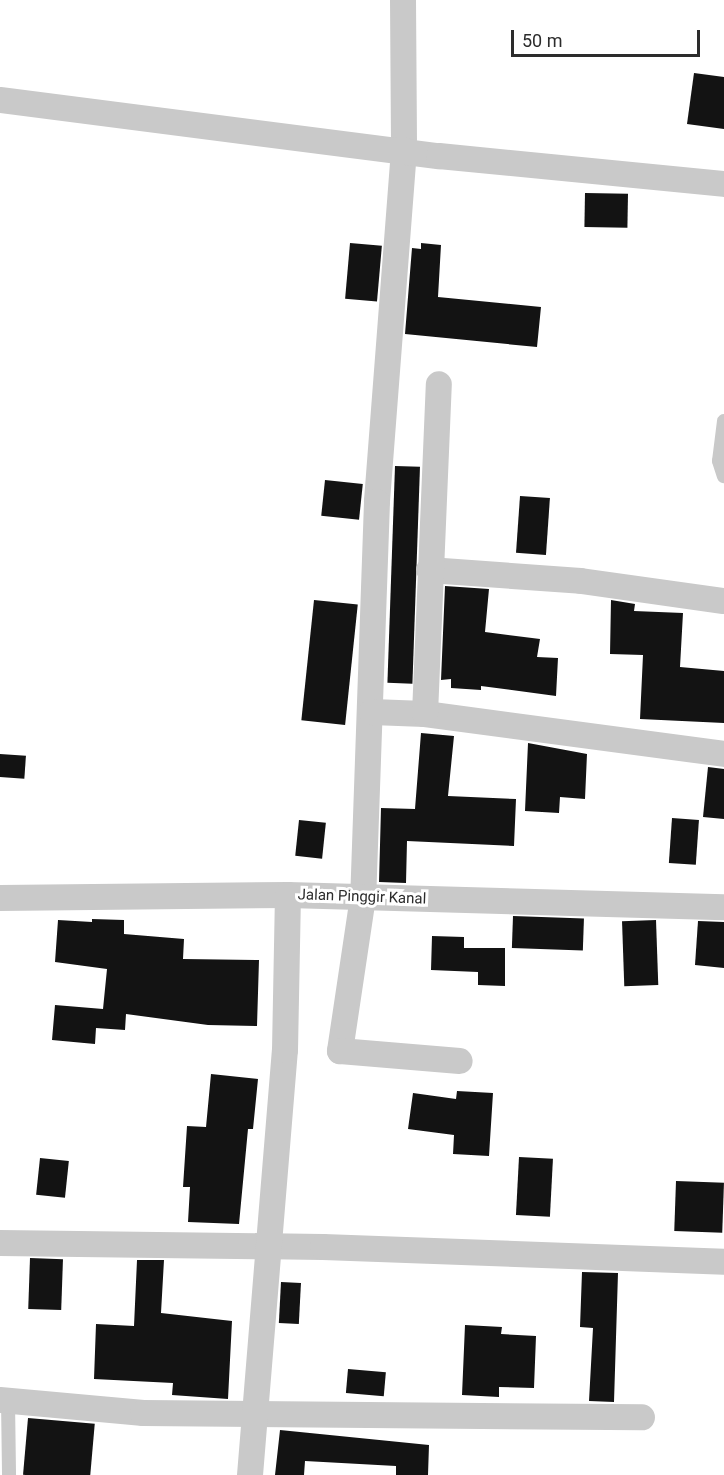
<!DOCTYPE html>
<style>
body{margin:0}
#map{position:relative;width:724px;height:1475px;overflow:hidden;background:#fff;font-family:Roboto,sans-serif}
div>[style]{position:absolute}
.building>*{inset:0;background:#131313;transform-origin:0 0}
.service>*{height:14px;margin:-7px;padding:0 7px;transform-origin:7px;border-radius:7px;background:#c9c9c9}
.minor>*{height:26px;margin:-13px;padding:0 13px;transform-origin:13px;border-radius:13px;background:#c9c9c9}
span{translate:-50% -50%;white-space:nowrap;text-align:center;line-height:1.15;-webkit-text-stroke:6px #fff;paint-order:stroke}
.street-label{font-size:15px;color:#2c2c2c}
.scale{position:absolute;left:511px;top:30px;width:189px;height:27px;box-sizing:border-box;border:3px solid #2c2c2c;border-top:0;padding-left:8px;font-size:18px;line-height:21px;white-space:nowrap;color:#2c2c2c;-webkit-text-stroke:4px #fff;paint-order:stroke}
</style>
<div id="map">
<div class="building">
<div style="clip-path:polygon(694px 73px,724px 77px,724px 129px,687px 124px)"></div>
<div style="left:585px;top:193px;width:43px;height:34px;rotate:1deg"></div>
<div style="left:350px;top:243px;width:32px;height:56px;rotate:5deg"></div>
<div style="clip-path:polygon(421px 243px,441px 245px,438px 297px,541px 307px,537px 347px,405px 334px,412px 248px,421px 249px)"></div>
<div style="left:395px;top:466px;width:25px;height:217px;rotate:2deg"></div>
<div style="left:325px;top:480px;width:38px;height:36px;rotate:6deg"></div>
<div style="left:520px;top:496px;width:30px;height:57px;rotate:4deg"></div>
<div style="clip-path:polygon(445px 586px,489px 589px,485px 632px,540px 639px,537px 657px,558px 658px,556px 696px,481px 686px,481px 690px,451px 688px,451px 679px,441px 680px)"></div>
<div style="left:314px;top:600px;width:44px;height:121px;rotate:6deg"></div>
<div style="clip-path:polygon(611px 600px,635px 604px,634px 611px,683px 613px,680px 667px,724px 671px,724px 723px,640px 719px,643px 655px,610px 654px)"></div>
<div style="clip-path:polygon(421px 733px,454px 736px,448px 796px,516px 799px,514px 846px,407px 841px,406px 883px,379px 882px,381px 808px,415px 809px)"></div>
<div style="clip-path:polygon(528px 743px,587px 754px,585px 799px,560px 797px,559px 813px,525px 811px)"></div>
<div style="left:0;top:754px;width:26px;height:23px;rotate:4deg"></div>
<div style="clip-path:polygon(708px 767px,724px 769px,724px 819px,703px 817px)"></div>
<div style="left:672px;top:818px;width:27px;height:45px;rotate:4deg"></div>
<div style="left:299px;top:820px;width:27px;height:36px;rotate:6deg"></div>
<div style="left:513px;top:916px;width:71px;height:32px;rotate:2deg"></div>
<div style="clip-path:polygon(92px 919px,124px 920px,124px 934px,184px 939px,183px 959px,259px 960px,257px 1026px,208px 1025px,126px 1014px,125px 1030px,96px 1028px,95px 1044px,52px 1040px,55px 1005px,103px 1009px,107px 969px,55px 962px,58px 920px,92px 922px)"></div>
<div style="left:656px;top:920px;width:65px;height:34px;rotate:88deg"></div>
<div style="clip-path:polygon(698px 921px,724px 922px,724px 968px,695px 965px)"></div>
<div style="clip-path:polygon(432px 936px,464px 937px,464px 948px,505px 948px,505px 986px,478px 985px,478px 972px,431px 970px)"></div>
<div style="clip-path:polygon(211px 1074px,258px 1079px,253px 1129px,248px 1129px,239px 1224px,188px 1222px,190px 1187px,183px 1187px,187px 1126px,206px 1127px)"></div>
<div style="clip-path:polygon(457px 1091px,493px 1093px,489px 1156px,453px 1154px,454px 1135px,408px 1129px,413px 1093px,456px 1099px)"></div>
<div style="left:519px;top:1157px;width:34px;height:58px;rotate:3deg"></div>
<div style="left:40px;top:1158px;width:29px;height:37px;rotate:6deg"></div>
<div style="left:676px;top:1181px;width:48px;height:50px;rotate:2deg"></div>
<div style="left:30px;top:1258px;width:33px;height:51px;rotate:2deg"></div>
<div style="clip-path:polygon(137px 1260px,164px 1260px,161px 1313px,232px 1321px,228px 1399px,172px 1395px,173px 1383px,94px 1379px,96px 1324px,134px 1326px)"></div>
<div style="clip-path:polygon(582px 1272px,618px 1273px,614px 1402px,589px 1401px,593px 1328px,580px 1327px)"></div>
<div style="left:281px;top:1282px;width:20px;height:41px;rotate:3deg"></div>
<div style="clip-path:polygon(465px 1325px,502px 1327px,501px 1334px,536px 1336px,534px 1388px,499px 1387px,499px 1397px,462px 1395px)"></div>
<div style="left:348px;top:1369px;width:38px;height:24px;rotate:5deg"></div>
<div style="left:28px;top:1418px;width:67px;height:57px;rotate:5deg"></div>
<div style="clip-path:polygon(280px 1430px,429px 1445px,428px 1475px,396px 1475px,396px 1466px,305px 1461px,304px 1475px,275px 1475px)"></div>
</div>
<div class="service">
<div style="left:724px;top:421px;width:40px;rotate:97.1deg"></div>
<div style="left:719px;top:461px;width:16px;rotate:72deg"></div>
<div style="left:8px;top:1401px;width:74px;rotate:89.2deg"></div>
</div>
<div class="minor">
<div style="left:403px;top:0;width:150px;rotate:89.6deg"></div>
<div style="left:404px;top:150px;width:353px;rotate:94.4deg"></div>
<div style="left:377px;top:502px;width:395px;rotate:92deg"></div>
<div style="left:363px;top:897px;width:156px;rotate:98.5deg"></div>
<div style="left:340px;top:1051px;width:120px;rotate:4.8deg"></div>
<div style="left:0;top:100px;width:443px;rotate:7.3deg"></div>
<div style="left:439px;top:156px;width:286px;rotate:5.6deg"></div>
<div style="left:429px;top:570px;width:152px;rotate:4.1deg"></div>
<div style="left:581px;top:581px;width:144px;rotate:8deg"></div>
<div style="left:372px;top:712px;width:53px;rotate:2.2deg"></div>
<div style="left:425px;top:714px;width:302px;rotate:7.6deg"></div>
<div style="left:425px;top:714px;width:330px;rotate:-87.6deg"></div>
<div style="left:0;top:898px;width:288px;rotate:-0.6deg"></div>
<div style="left:288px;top:895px;width:436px;rotate:1.6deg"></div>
<div style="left:0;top:1243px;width:323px;rotate:0.7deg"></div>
<div style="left:323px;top:1247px;width:401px;rotate:2.1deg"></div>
<div style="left:0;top:1400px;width:144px;rotate:5.2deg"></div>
<div style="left:143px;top:1413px;width:499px;rotate:0.5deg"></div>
<div style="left:250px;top:1475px;width:426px;rotate:-85.3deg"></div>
<div style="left:285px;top:1050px;width:155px;rotate:-88.9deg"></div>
</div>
<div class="street-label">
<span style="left:362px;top:897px;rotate:2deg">Jalan Pinggir Kanal</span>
</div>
<div class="scale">50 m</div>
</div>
